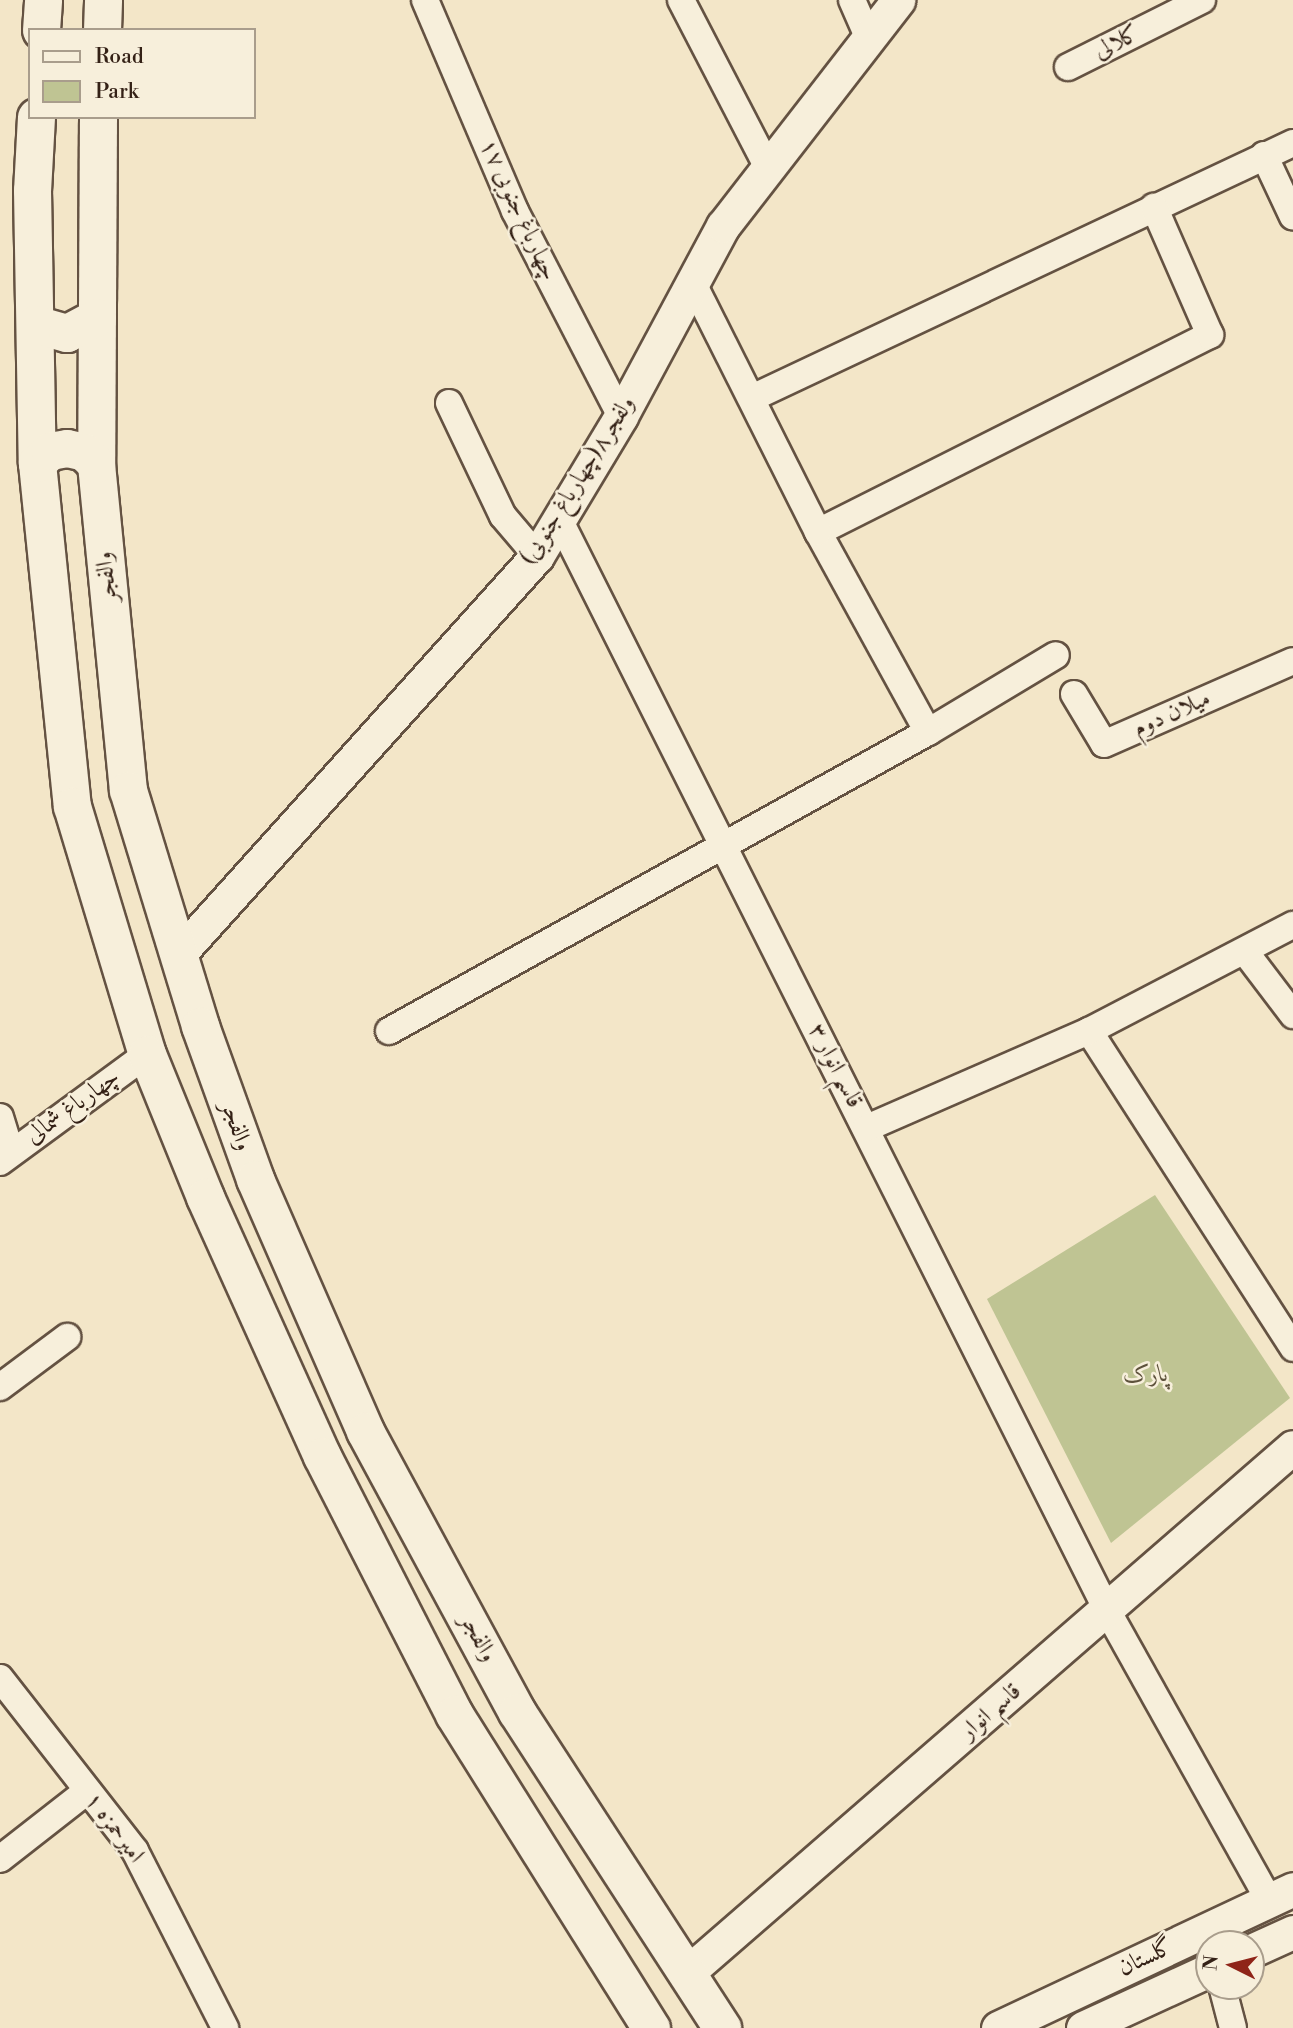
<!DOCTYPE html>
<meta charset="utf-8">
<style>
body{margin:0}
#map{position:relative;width:1293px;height:2028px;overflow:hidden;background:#f3e6c8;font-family:"Libre Bodoni",Amiri,serif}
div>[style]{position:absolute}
.green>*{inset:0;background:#bfc493}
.roads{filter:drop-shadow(2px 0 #645242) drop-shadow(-2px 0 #645242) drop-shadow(0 2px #645242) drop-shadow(0 -2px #645242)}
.minor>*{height:26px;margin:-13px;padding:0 13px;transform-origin:13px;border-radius:13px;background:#f7efdb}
.tertiary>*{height:33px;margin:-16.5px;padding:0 16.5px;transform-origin:16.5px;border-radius:16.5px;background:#f7efdb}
.secondary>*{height:37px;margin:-18.5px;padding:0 18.5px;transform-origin:18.5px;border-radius:18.5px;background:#f7efdb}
span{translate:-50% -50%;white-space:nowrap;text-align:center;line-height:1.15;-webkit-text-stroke:5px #f7efdb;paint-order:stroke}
.street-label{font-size:24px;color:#342116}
.park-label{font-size:24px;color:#5e523c;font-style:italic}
.legend{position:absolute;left:28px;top:28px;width:228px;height:91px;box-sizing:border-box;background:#f7efdb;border:2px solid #a99d8c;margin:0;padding:9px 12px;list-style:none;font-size:21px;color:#342116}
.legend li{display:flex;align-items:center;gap:14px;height:35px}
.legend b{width:35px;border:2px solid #a99d8c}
.north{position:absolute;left:1195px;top:1930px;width:70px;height:70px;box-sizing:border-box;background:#f7efdb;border:2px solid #a99d8c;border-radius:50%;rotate:276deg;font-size:19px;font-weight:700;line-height:28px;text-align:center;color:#342116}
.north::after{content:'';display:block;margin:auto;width:24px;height:32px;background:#8f2418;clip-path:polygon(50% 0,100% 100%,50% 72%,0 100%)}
</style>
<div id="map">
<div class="green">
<div style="clip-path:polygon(1155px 1195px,1290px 1398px,1111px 1543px,987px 1299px)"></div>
</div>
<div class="roads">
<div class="minor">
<div style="left:425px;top:0;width:229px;rotate:66.9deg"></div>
<div style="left:515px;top:211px;width:231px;rotate:62.7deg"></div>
<div style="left:681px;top:0;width:189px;rotate:62.6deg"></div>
<div style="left:852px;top:0;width:43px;rotate:66.4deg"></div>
<div style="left:1068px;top:67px;width:150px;rotate:-26.6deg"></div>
<div style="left:1264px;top:155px;width:68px;rotate:64.9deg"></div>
<div style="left:752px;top:398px;width:598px;rotate:-25.24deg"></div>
<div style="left:449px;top:403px;width:125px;rotate:64.5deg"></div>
<div style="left:503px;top:516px;width:52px;rotate:49.6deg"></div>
<div style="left:560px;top:521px;width:1221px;rotate:63.33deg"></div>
<div style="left:1108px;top:1612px;width:330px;rotate:60.8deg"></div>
<div style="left:818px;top:532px;width:439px;rotate:-26.7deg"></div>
<div style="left:1210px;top:335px;width:140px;rotate:-113.6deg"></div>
<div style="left:1074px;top:694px;width:58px;rotate:59deg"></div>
<div style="left:1104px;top:744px;width:206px;rotate:-23.7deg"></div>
<div style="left:928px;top:732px;width:149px;rotate:-31deg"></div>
<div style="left:1246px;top:953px;width:78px;rotate:52.8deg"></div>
<div style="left:389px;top:1031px;width:616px;rotate:-29.02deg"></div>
<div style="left:928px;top:732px;width:228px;rotate:-118.8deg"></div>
<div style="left:818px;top:532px;width:276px;rotate:-116.7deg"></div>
<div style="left:1089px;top:1031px;width:377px;rotate:57.2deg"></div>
<div style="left:0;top:1117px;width:37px;rotate:73deg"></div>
<div style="left:867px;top:1128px;width:242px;rotate:-23.6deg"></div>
<div style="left:1089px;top:1031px;width:230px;rotate:-27.5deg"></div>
<div style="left:0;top:1162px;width:182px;rotate:-36.3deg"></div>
<div style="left:0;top:1387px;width:84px;rotate:-36.7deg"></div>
<div style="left:0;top:1678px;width:219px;rotate:52deg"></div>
<div style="left:135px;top:1851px;width:199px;rotate:63deg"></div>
<div style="left:0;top:1859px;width:110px;rotate:-38deg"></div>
<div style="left:1222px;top:1986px;width:43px;rotate:75.3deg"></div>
</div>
<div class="tertiary">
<div style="left:178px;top:955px;width:537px;rotate:-48.02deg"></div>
<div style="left:537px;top:556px;width:163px;rotate:-59deg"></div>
<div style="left:621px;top:416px;width:216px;rotate:-61.8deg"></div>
<div style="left:723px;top:226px;width:286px;rotate:-52.2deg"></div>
<div style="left:1251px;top:1951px;width:46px;rotate:-24.3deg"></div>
<div style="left:687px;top:1973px;width:802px;rotate:-40.96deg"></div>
<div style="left:998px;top:2028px;width:326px;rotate:-25.2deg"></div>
<div style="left:1083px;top:2028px;width:139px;rotate:-24.7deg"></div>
</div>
<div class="secondary">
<div style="left:41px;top:30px;width:30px;rotate:-86deg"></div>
<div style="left:102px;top:30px;width:30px;rotate:-88deg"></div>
<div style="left:36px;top:117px;width:73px;rotate:93.1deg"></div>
<div style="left:32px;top:190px;width:273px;rotate:89deg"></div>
<div style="left:37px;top:463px;width:345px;rotate:84.2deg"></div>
<div style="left:72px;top:806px;width:259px;rotate:73.2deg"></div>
<div style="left:147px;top:1054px;width:154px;rotate:67.9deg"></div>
<div style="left:205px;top:1197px;width:284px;rotate:65.7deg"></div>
<div style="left:322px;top:1456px;width:290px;rotate:62.9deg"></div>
<div style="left:454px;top:1714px;width:371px;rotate:57.9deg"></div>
<div style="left:98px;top:117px;width:347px;rotate:90.3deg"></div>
<div style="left:96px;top:464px;width:328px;rotate:84.4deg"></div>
<div style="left:128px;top:790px;width:247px;rotate:73deg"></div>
<div style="left:200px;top:1026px;width:163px;rotate:70.2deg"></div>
<div style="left:255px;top:1179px;width:275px;rotate:66.4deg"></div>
<div style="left:365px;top:1431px;width:319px;rotate:61.6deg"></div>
<div style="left:517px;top:1712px;width:377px;rotate:57deg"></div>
<div style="left:35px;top:324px;width:33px;rotate:16deg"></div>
<div style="left:67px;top:333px;width:34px;rotate:-28deg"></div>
<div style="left:37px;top:463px;width:18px;rotate:-43deg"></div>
<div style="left:50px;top:451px;width:17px;rotate:-10deg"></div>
<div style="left:67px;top:448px;width:17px;rotate:13deg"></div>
<div style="left:84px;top:452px;width:17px;rotate:45deg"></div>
</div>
</div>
<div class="street-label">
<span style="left:1117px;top:43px;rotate:-26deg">کلالی</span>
<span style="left:518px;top:210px;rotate:65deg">چهارباغ جنوبی ۱۷</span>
<span style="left:578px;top:481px;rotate:-58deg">ولفجر۸(چهارباغ جنوبی)</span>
<span style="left:107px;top:577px;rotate:-96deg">والفجر</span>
<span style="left:1172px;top:714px;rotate:-24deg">میلان دوم</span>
<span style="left:835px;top:1066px;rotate:63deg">قاسم انوار ۳</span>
<span style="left:73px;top:1107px;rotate:-36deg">چهارباغ شمالی</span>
<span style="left:236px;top:1126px;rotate:70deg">والفجر</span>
<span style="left:478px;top:1638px;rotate:61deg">والفجر</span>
<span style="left:991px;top:1712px;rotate:-41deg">قاسم انوار</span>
<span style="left:114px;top:1828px;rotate:53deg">امیرحمزه ۱</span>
<span style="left:1146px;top:1958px;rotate:-25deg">گلستان</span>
</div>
<div class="park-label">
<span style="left:1146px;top:1375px">پارک</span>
</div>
<ul class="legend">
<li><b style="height:9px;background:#f7efdb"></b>Road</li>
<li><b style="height:19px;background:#bfc493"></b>Park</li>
</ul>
<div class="north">N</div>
</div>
